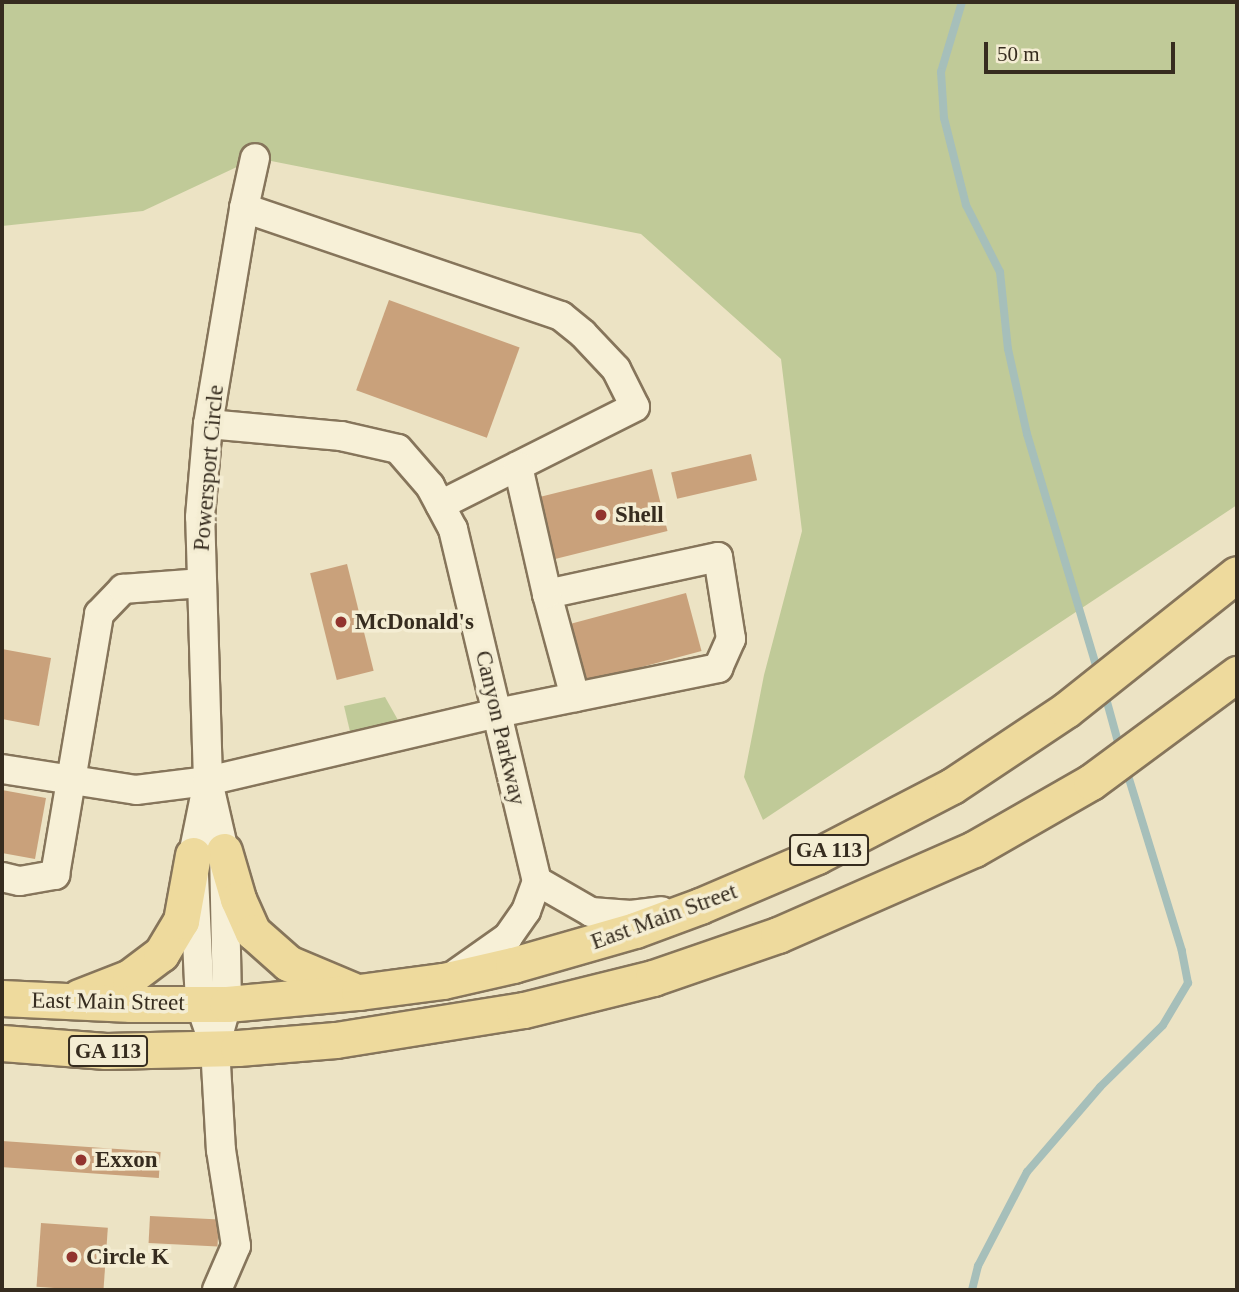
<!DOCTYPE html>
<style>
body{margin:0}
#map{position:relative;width:1239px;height:1292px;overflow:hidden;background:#ece3c4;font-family:Georgia,serif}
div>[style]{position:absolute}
.green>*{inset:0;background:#c0ca98}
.stream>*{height:8px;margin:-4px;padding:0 4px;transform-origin:4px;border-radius:4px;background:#a6bfba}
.building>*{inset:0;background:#c9a17b;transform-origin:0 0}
.roads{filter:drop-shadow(2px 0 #86755b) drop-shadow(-2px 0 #86755b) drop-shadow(0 2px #86755b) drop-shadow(0 -2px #86755b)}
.minor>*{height:28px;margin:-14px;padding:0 14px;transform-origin:14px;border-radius:14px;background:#f7f0d7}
.major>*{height:35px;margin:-17.5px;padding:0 17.5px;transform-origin:17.5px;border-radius:17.5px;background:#eeda9d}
.dots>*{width:19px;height:19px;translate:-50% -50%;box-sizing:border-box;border:4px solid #f4edd3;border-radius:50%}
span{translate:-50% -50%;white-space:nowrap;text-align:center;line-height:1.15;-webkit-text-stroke:7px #f4edd3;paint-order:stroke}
.shield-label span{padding:2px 5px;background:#f4edd3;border:2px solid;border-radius:5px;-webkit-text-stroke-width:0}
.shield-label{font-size:21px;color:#362c1f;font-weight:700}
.street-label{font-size:23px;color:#362c1f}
.poi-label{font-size:23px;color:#362c1f;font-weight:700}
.left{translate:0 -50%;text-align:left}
.frame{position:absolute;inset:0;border:4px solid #362c1f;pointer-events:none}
.scale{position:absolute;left:984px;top:42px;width:191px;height:32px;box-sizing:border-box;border:4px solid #362c1f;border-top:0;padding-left:9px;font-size:21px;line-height:24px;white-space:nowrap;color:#362c1f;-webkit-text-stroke:5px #f4edd3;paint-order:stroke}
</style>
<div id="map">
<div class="green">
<div style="clip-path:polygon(2px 2px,1237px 2px,1237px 505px,763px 820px,744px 777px,764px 675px,802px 531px,781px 359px,641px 234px,256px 158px,143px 211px,2px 226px)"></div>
<div style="clip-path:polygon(385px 697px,403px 729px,352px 740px,344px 706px)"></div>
</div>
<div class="stream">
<div style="left:962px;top:2px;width:73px;rotate:106.7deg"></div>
<div style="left:941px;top:72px;width:46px;rotate:86.3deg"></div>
<div style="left:944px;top:118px;width:90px;rotate:75.8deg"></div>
<div style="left:966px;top:205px;width:75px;rotate:63.1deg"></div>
<div style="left:1000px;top:272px;width:77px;rotate:84.1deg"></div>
<div style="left:1008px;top:349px;width:87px;rotate:77.4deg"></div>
<div style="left:1027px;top:434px;width:248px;rotate:73.4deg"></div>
<div style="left:1104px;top:691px;width:60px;rotate:74.6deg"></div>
<div style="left:972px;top:1290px;width:25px;rotate:-76deg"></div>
<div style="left:978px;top:1266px;width:106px;rotate:-62.5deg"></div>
<div style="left:1027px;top:1172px;width:112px;rotate:-49.3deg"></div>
<div style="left:1100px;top:1087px;width:88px;rotate:-44.5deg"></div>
<div style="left:1163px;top:1025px;width:49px;rotate:-59.2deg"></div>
<div style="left:1188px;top:983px;width:33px;rotate:-101deg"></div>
<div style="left:1182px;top:951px;width:190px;rotate:-107.1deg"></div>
</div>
<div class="building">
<div style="left:389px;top:300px;width:139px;height:96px;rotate:20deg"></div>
<div style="left:751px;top:454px;width:27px;height:82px;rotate:77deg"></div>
<div style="left:652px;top:469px;width:64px;height:122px;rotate:76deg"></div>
<div style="left:347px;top:564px;width:110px;height:38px;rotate:76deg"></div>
<div style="left:686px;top:593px;width:60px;height:125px;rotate:75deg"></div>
<div style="clip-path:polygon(2px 649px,51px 658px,39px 726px,2px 719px)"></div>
<div style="clip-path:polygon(2px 790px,46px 798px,35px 859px,2px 853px)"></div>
<div style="left:2px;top:1141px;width:159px;height:26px;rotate:4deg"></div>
<div style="left:150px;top:1216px;width:69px;height:27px;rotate:3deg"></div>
<div style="left:41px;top:1223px;width:67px;height:64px;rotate:4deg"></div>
</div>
<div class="roads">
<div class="minor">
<div style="left:244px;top:208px;width:335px;rotate:18.8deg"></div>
<div style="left:561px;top:316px;width:28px;rotate:39deg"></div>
<div style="left:583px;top:334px;width:48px;rotate:46.7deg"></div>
<div style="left:616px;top:369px;width:42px;rotate:63.4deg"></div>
<div style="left:635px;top:407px;width:218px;rotate:153.3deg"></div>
<div style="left:208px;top:424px;width:134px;rotate:5.2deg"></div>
<div style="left:341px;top:436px;width:58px;rotate:12.8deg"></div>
<div style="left:398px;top:449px;width:49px;rotate:49.1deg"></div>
<div style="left:430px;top:486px;width:49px;rotate:61.9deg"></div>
<div style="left:453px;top:529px;width:362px;rotate:76.6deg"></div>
<div style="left:537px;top:881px;width:32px;rotate:110deg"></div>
<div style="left:526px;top:911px;width:32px;rotate:125deg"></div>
<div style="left:508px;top:937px;width:62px;rotate:144.8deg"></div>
<div style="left:547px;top:594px;width:107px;rotate:74.8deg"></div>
<div style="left:2px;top:769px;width:136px;rotate:8.9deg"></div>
<div style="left:136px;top:790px;width:73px;rotate:-7.1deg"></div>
<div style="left:208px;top:781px;width:297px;rotate:-13.2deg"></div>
<div style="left:497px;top:713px;width:226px;rotate:-11.5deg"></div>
<div style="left:718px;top:668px;width:32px;rotate:-66deg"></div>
<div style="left:731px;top:639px;width:83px;rotate:-99deg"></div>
<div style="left:718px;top:557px;width:175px;rotate:167.8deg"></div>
<div style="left:547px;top:594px;width:131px;rotate:-102.8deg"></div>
<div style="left:206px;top:791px;width:65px;rotate:101.5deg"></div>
<div style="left:193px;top:855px;width:149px;rotate:87.3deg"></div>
<div style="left:200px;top:1004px;width:46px;rotate:70.8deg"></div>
<div style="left:215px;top:1047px;width:103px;rotate:86.7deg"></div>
<div style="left:221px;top:1150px;width:97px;rotate:81.1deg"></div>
<div style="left:236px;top:1246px;width:48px;rotate:113.4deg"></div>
<div style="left:2px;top:877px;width:18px;rotate:13deg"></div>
<div style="left:20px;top:881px;width:36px;rotate:-10deg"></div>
<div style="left:55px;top:875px;width:265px;rotate:-80.4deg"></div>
<div style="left:99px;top:614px;width:35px;rotate:-46deg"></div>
<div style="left:123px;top:589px;width:79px;rotate:-4.3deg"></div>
<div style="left:537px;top:881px;width:62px;rotate:29.9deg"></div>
<div style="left:591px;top:912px;width:40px;rotate:4.3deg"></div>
<div style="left:631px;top:915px;width:31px;rotate:-7deg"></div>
<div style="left:215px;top:1047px;width:45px;rotate:-74.4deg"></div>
<div style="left:227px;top:1004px;width:153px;rotate:-91.1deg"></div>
<div style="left:224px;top:851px;width:72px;rotate:-102.9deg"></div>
<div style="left:208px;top:781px;width:264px;rotate:-91.7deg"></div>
<div style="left:200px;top:517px;width:93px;rotate:-85.1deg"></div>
<div style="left:208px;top:424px;width:219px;rotate:-80.5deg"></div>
<div style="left:244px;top:208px;width:51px;rotate:-77.6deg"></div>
</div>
<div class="major">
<div style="left:224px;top:851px;width:50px;rotate:73.7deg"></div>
<div style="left:238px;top:899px;width:36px;rotate:66deg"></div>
<div style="left:253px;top:932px;width:47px;rotate:41.5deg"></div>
<div style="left:288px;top:963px;width:69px;rotate:22.9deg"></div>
<div style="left:79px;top:997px;width:55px;rotate:-21.4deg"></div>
<div style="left:130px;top:977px;width:39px;rotate:-37deg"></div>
<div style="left:161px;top:954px;width:39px;rotate:-59deg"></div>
<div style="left:181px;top:921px;width:67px;rotate:-79.7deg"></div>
<div style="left:2px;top:998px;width:129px;rotate:2.7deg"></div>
<div style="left:131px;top:1004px;width:96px"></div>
<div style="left:227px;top:1004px;width:133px;rotate:-5.2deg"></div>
<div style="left:359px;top:992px;width:85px;rotate:-7.5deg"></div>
<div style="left:443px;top:981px;width:72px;rotate:-12.9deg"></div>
<div style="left:513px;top:965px;width:127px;rotate:-16deg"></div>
<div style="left:635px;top:930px;width:69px;rotate:-20.3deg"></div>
<div style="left:700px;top:906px;width:127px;rotate:-23.1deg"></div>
<div style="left:817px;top:856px;width:152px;rotate:-27.4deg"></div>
<div style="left:952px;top:786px;width:137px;rotate:-33.7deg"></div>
<div style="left:1066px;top:710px;width:218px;rotate:-38.5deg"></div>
<div style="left:2px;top:1043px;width:104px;rotate:4.4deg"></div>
<div style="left:106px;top:1051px;width:132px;rotate:-1.3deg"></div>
<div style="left:238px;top:1048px;width:98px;rotate:-4.7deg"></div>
<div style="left:336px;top:1040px;width:190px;rotate:-9.1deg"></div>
<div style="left:524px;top:1010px;width:133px;rotate:-13.9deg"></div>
<div style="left:653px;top:978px;width:132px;rotate:-19deg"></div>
<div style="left:778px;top:935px;width:214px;rotate:-23.7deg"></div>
<div style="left:974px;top:849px;width:135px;rotate:-29.8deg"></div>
<div style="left:1091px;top:782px;width:182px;rotate:-36.5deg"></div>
</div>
</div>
<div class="dots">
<div style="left:601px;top:515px;background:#92342e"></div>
<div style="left:341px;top:622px;background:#92342e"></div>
<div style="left:81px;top:1160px;background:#92342e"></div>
<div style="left:72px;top:1257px;background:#92342e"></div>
</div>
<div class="shield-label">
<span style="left:829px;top:850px">GA 113</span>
<span style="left:108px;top:1051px">GA 113</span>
</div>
<div class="street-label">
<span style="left:209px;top:468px;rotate:-85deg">Powersport Circle</span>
<span style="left:500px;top:728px;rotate:77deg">Canyon Parkway</span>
<span style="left:664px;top:917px;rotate:-20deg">East Main Street</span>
<span style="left:108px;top:1002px;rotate:1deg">East Main Street</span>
</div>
<div class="poi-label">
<span class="left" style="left:615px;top:515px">Shell</span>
<span class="left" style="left:355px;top:622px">McDonald's</span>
<span class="left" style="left:95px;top:1160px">Exxon</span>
<span class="left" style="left:86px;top:1257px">Circle K</span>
</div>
<div class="frame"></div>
<div class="scale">50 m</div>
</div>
